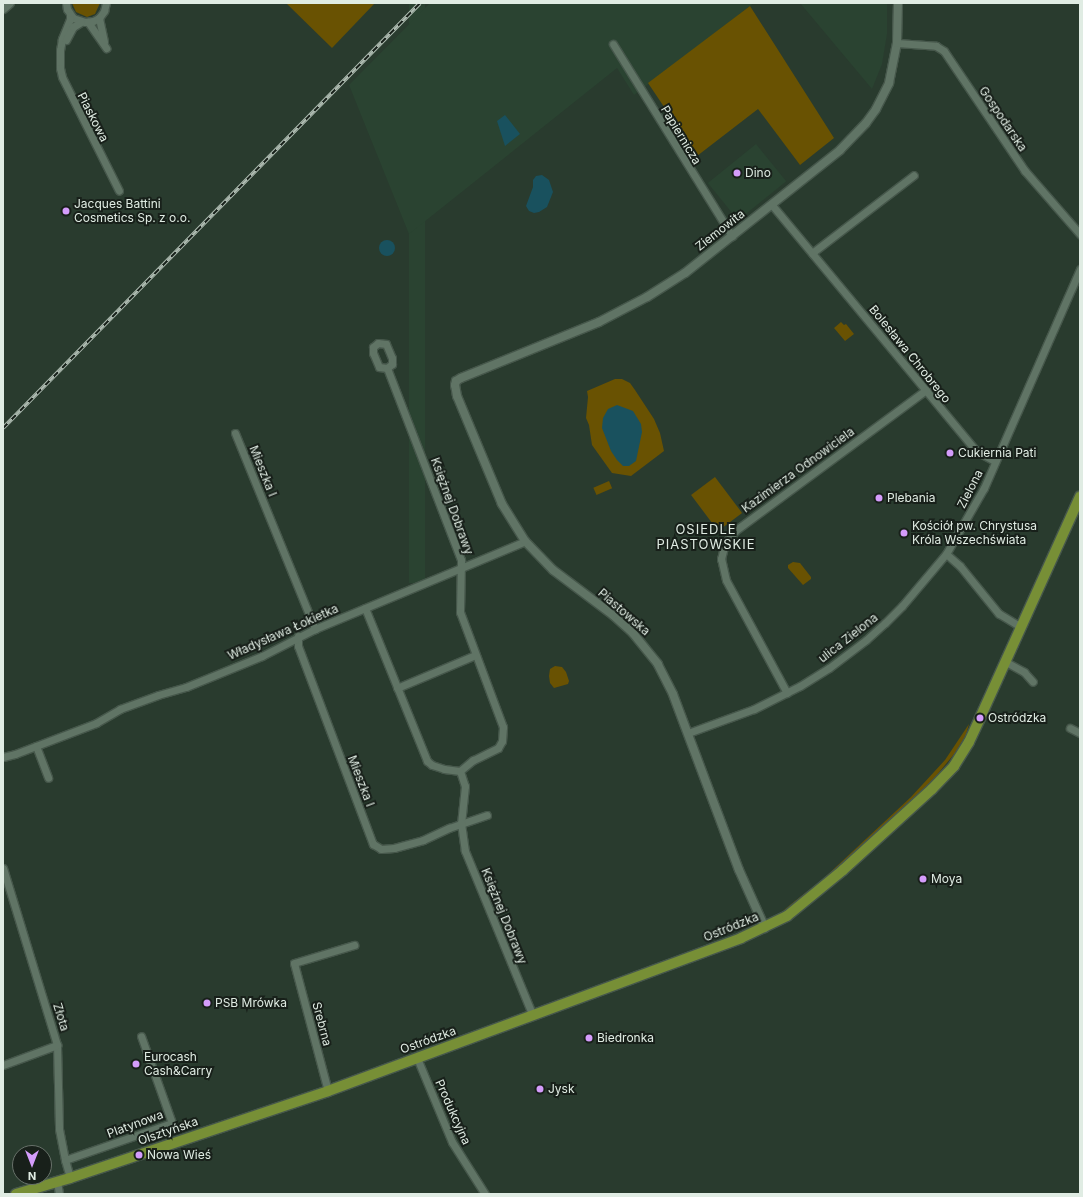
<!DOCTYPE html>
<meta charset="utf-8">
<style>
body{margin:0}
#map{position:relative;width:1083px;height:1197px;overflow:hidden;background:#293b2e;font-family:Inter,sans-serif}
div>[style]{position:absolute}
.built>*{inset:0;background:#2a4331;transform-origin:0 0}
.green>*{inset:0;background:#695202;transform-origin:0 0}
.water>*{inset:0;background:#19515e}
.round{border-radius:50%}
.roads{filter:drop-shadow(1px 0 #46574b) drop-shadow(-1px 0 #46574b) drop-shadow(0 1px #46574b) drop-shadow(0 -1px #46574b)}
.minor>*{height:7px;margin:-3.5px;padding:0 3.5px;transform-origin:3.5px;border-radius:3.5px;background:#607465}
.tertiary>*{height:8px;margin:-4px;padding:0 4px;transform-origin:4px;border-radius:4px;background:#607465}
.primary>*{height:10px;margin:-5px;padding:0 5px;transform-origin:5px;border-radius:5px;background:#778f36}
.rail>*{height:3.5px;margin-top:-1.75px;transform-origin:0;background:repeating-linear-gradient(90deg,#18201a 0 6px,#aebbb1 0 12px);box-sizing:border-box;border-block:1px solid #aebbb1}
.dots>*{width:11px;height:11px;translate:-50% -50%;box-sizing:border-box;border:2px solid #18201a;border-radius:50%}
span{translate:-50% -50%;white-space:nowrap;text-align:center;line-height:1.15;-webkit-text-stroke:4px #18201a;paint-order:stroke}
.street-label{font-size:12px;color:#e0ece3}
.poi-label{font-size:12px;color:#e0ece3}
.left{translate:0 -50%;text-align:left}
.neighbourhood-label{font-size:13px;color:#e0ece3;letter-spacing:1px}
.frame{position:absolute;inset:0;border:4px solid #e0ece3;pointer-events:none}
.north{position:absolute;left:12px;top:1145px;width:40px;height:40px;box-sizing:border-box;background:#18201a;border:1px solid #68726a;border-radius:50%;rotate:180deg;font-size:11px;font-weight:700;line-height:16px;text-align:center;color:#e0ece3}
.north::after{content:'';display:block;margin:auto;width:14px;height:18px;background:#d49cfb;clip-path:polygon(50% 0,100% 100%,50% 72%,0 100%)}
</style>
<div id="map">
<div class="built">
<div style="left:409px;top:3px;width:16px;height:580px"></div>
<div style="clip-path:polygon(430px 3px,754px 3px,634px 95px,617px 68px,409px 234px,349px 85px)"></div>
<div style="clip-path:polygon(800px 3px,887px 3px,887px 34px,882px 64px,872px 89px)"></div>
<div style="left:756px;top:144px;width:48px;height:62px;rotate:51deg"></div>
</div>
<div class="green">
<div style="clip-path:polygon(72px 3px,100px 3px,95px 14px,87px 17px,76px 12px)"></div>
<div style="clip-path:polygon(286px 3px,375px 3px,332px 48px)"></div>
<div style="clip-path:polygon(750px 6px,834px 138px,800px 165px,758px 109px,697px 156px,648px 83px)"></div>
<div style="clip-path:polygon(841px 322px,844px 325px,846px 324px,854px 334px,845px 341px,834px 328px)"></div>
<div style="clip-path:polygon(615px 379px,622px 379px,630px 383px,635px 390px,654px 419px,660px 433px,664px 451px,631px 476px,612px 473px,592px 445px,589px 425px,586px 418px,588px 397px,587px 391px)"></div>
<div style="left:715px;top:477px;width:45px;height:30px;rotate:53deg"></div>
<div style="left:609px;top:481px;width:8px;height:17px;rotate:67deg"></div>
<div style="clip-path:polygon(793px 562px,800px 563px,811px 577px,811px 579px,803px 585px,788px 568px,788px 565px)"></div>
<div style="clip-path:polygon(555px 666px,562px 667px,566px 672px,569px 681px,568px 684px,554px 688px,550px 683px,549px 676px,550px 669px)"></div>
<div style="clip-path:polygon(969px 724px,966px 735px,955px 753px,931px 782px,828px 878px,781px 912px,823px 879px,911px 797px,945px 760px)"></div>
</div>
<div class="water">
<div style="clip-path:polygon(505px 115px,520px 134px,505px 146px,497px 121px)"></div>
<div style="clip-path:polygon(542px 175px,549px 180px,553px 192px,547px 207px,539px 212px,534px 213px,529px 211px,526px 206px,533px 187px,533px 180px,536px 176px)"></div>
<div class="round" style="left:379px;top:240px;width:16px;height:16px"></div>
<div style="clip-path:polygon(617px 405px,633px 411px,641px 424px,642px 432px,636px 461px,629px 466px,623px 466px,617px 460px,611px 451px,602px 428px,603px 418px,608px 409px)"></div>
</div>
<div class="roads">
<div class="minor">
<div style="left:66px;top:3px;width:6px;rotate:81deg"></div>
<div style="left:67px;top:9px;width:11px;rotate:56deg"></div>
<div style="left:73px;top:18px;width:13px;rotate:18deg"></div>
<div style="left:85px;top:22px;width:8px;rotate:-7deg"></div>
<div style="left:93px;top:21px;width:7px;rotate:-27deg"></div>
<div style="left:99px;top:18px;width:9px;rotate:-54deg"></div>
<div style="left:104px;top:11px;width:8px;rotate:-76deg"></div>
<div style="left:3px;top:9px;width:9px;rotate:-41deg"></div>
<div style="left:70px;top:15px;width:4px;rotate:90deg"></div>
<div style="left:70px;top:19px;width:22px;rotate:112deg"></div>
<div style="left:62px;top:39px;width:11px;rotate:100deg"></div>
<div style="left:60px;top:50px;width:18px;rotate:90deg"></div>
<div style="left:60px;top:68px;width:9px;rotate:77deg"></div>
<div style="left:62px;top:77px;width:127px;rotate:63.4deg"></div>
<div style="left:99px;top:18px;width:24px;rotate:78deg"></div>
<div style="left:88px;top:22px;width:32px;rotate:55deg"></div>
<div style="left:66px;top:40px;width:15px;rotate:-62deg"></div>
<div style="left:73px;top:27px;width:9px;rotate:-32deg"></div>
<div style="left:897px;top:43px;width:39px;rotate:4deg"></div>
<div style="left:936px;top:46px;width:9px;rotate:32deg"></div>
<div style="left:944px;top:51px;width:145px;rotate:56deg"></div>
<div style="left:1025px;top:171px;width:84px;rotate:48.9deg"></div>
<div style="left:613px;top:44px;width:226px;rotate:58.2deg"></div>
<div style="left:772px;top:205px;width:320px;rotate:50.3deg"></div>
<div style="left:976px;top:451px;width:21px;rotate:28deg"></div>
<div style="left:812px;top:253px;width:128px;rotate:-37.4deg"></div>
<div style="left:378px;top:343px;width:8px;rotate:7deg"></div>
<div style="left:386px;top:344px;width:15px;rotate:67deg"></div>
<div style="left:392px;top:358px;width:6px;rotate:90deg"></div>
<div style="left:392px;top:364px;width:6px;rotate:141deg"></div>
<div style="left:387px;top:368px;width:8px;rotate:-173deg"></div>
<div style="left:379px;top:367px;width:15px;rotate:-113deg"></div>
<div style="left:373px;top:353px;width:6px;rotate:-90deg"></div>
<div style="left:373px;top:347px;width:6px;rotate:-39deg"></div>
<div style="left:387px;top:368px;width:206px;rotate:68.9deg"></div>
<div style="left:461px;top:560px;width:52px;rotate:91.1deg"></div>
<div style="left:460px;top:612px;width:123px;rotate:69.5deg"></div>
<div style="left:503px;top:727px;width:14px;rotate:94deg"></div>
<div style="left:502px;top:741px;width:8px;rotate:120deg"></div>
<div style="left:498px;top:748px;width:28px;rotate:154deg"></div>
<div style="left:473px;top:760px;width:17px;rotate:140deg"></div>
<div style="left:235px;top:433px;width:212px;rotate:67.8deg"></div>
<div style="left:365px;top:608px;width:165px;rotate:67.9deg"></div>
<div style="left:427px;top:761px;width:6px;rotate:39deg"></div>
<div style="left:432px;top:765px;width:13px;rotate:18deg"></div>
<div style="left:444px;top:769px;width:16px;rotate:7deg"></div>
<div style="left:1021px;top:627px;width:26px;rotate:-149deg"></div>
<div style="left:999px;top:614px;width:62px;rotate:-129.1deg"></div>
<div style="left:960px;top:566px;width:18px;rotate:-139deg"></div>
<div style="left:946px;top:554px;width:76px;rotate:-60.1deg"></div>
<div style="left:984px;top:488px;width:239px;rotate:-66.3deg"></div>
<div style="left:298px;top:636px;width:10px;rotate:90deg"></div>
<div style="left:298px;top:646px;width:212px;rotate:69.3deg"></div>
<div style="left:373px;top:844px;width:9px;rotate:32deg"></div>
<div style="left:381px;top:849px;width:13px;rotate:-4deg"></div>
<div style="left:394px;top:848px;width:30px;rotate:-15deg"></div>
<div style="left:423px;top:840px;width:29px;rotate:-25deg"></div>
<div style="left:449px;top:828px;width:40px;rotate:-18.9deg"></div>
<div style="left:1006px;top:662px;width:21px;rotate:29deg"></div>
<div style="left:1024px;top:672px;width:13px;rotate:48deg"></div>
<div style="left:397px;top:688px;width:85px;rotate:-22.9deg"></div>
<div style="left:787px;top:693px;width:128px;rotate:-118.4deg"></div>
<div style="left:726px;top:580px;width:22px;rotate:-103deg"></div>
<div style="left:721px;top:559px;width:16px;rotate:-76deg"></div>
<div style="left:725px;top:543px;width:17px;rotate:-50deg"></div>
<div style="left:736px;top:530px;width:236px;rotate:-36.4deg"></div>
<div style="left:1070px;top:728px;width:11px;rotate:27deg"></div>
<div style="left:688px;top:733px;width:70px;rotate:-20deg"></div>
<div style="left:754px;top:709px;width:51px;rotate:-26.6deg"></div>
<div style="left:800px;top:686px;width:34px;rotate:-32deg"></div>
<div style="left:829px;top:668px;width:46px;rotate:-37.1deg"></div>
<div style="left:866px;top:640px;width:25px;rotate:-42deg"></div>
<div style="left:885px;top:623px;width:24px;rotate:-45deg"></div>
<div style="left:902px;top:606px;width:68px;rotate:-49.8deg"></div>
<div style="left:36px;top:746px;width:34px;rotate:69deg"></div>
<div style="left:3px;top:757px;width:12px;rotate:-14deg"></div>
<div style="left:15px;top:754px;width:87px;rotate:-20.9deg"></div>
<div style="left:96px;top:723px;width:28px;rotate:-30deg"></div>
<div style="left:120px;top:709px;width:40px;rotate:-20.2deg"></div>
<div style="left:158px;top:695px;width:29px;rotate:-16deg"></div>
<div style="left:186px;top:687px;width:82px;rotate:-22.2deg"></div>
<div style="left:262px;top:656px;width:59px;rotate:-27deg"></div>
<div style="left:315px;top:629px;width:228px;rotate:-22.7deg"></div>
<div style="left:460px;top:771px;width:16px;rotate:72deg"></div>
<div style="left:465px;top:786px;width:37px;rotate:96deg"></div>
<div style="left:461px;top:823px;width:28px;rotate:82deg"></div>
<div style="left:465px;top:851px;width:178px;rotate:67.6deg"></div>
<div style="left:3px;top:868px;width:185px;rotate:73deg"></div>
<div style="left:57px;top:1045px;width:84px;rotate:88.6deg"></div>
<div style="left:59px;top:1129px;width:32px;rotate:79deg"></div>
<div style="left:65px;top:1160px;width:19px;rotate:74deg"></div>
<div style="left:417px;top:1058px;width:91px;rotate:67.4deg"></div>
<div style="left:452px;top:1142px;width:62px;rotate:57.6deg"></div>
<div style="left:3px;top:1065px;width:58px;rotate:-20.3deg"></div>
<div style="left:328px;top:1091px;width:132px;rotate:-104.9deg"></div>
<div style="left:294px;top:963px;width:63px;rotate:-16.7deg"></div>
<div style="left:65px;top:1160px;width:113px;rotate:-19.1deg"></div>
<div style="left:172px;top:1123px;width:92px;rotate:-109.6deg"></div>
<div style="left:57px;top:1181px;width:13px;rotate:81deg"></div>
</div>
<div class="tertiary">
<div style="left:765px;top:928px;width:64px;rotate:-114.1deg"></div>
<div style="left:739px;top:870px;width:188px;rotate:-110.6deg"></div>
<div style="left:673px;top:694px;width:34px;rotate:-117deg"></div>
<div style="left:658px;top:664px;width:40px;rotate:-129deg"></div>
<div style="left:633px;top:633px;width:27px;rotate:-138deg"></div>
<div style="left:613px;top:615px;width:75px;rotate:-143.1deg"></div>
<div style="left:553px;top:570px;width:40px;rotate:-134deg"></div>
<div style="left:525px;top:541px;width:44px;rotate:-121.9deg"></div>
<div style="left:502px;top:504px;width:117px;rotate:-112.6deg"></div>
<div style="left:457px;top:396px;width:11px;rotate:-100deg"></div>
<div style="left:455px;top:385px;width:4px;rotate:-76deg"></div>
<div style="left:456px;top:381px;width:6px;rotate:-31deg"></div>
<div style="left:461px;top:378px;width:149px;rotate:-22.1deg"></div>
<div style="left:599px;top:322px;width:54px;rotate:-27.5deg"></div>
<div style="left:647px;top:297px;width:45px;rotate:-32.3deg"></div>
<div style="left:685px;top:273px;width:198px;rotate:-38.4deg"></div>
<div style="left:840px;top:150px;width:37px;rotate:-46deg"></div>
<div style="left:866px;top:123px;width:17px;rotate:-54deg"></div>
<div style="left:876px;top:109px;width:29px;rotate:-63deg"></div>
<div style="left:889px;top:83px;width:41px;rotate:-78.7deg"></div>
<div style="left:897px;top:43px;width:40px;rotate:-88.6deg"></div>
</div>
<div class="primary">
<div style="left:16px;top:1194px;width:56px;rotate:-16.5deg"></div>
<div style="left:70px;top:1178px;width:272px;rotate:-18.6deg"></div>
<div style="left:328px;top:1091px;width:440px;rotate:-20.3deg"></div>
<div style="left:741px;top:938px;width:51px;rotate:-25.6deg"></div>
<div style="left:787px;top:916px;width:72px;rotate:-39.4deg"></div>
<div style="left:843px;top:870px;width:120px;rotate:-42.3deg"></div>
<div style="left:932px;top:789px;width:32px;rotate:-46deg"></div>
<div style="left:954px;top:766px;width:28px;rotate:-58deg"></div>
<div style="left:969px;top:742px;width:26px;rotate:-65deg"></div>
<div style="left:980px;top:718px;width:243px;rotate:-65.7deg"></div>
</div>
</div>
<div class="rail">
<div style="left:3px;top:428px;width:595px;rotate:-45.54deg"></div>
</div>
<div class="dots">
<div style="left:737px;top:173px;background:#d49cfb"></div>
<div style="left:66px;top:211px;background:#d49cfb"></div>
<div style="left:950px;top:453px;background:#d49cfb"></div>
<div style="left:879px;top:498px;background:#d49cfb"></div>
<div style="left:904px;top:533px;background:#d49cfb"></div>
<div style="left:980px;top:718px;background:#d49cfb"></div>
<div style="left:923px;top:879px;background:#d49cfb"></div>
<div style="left:207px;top:1003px;background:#d49cfb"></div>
<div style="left:589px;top:1038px;background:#d49cfb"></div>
<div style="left:136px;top:1064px;background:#d49cfb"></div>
<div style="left:540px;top:1089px;background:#d49cfb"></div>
<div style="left:139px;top:1155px;background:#d49cfb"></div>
</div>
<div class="street-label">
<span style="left:93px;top:117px;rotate:63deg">Piaskowa</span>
<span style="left:1003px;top:119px;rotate:56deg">Gospodarska</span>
<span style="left:681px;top:135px;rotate:59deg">Papiernicza</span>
<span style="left:720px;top:230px;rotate:-38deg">Ziemowita</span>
<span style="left:910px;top:354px;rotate:51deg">Bolesława Chrobrego</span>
<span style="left:798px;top:470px;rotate:-36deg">Kazimierza Odnowiciela</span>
<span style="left:263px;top:471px;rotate:68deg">Mieszka I</span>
<span style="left:970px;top:489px;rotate:-63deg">Zielona</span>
<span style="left:452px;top:506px;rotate:70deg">Księżnej Dobrawy</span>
<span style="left:624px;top:612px;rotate:41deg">Piastowska</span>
<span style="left:283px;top:632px;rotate:-24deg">Władysława Łokietka</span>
<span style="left:848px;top:638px;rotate:-38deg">ulica Zielona</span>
<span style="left:361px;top:781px;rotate:69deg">Mieszka I</span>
<span style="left:504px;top:916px;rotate:68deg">Księżnej Dobrawy</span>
<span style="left:731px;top:927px;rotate:-22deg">Ostródzka</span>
<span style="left:61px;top:1017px;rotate:73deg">Złota</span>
<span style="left:322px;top:1024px;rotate:75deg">Srebrna</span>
<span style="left:428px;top:1040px;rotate:-20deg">Ostródzka</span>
<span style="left:453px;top:1112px;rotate:66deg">Produkcyjna</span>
<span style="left:135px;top:1124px;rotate:-20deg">Platynowa</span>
<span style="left:168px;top:1131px;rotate:-19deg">Olsztyńska</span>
</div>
<div class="poi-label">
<span class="left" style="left:745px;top:173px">Dino</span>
<span class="left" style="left:74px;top:211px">Jacques Battini<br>Cosmetics Sp. z o.o.</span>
<span class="left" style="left:958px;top:453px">Cukiernia Pati</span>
<span class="left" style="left:887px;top:498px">Plebania</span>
<span class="left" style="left:912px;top:533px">Kościół pw. Chrystusa<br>Króla Wszechświata</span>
<span class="left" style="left:988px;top:718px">Ostródzka</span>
<span class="left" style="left:931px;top:879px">Moya</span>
<span class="left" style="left:215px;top:1003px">PSB Mrówka</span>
<span class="left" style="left:597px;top:1038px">Biedronka</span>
<span class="left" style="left:144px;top:1064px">Eurocash<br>Cash&amp;Carry</span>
<span class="left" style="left:548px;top:1089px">Jysk</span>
<span class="left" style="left:147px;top:1155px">Nowa Wieś</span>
</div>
<div class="neighbourhood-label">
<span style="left:706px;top:537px">OSIEDLE<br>PIASTOWSKIE</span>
</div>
<div class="frame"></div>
<div class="north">N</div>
</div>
